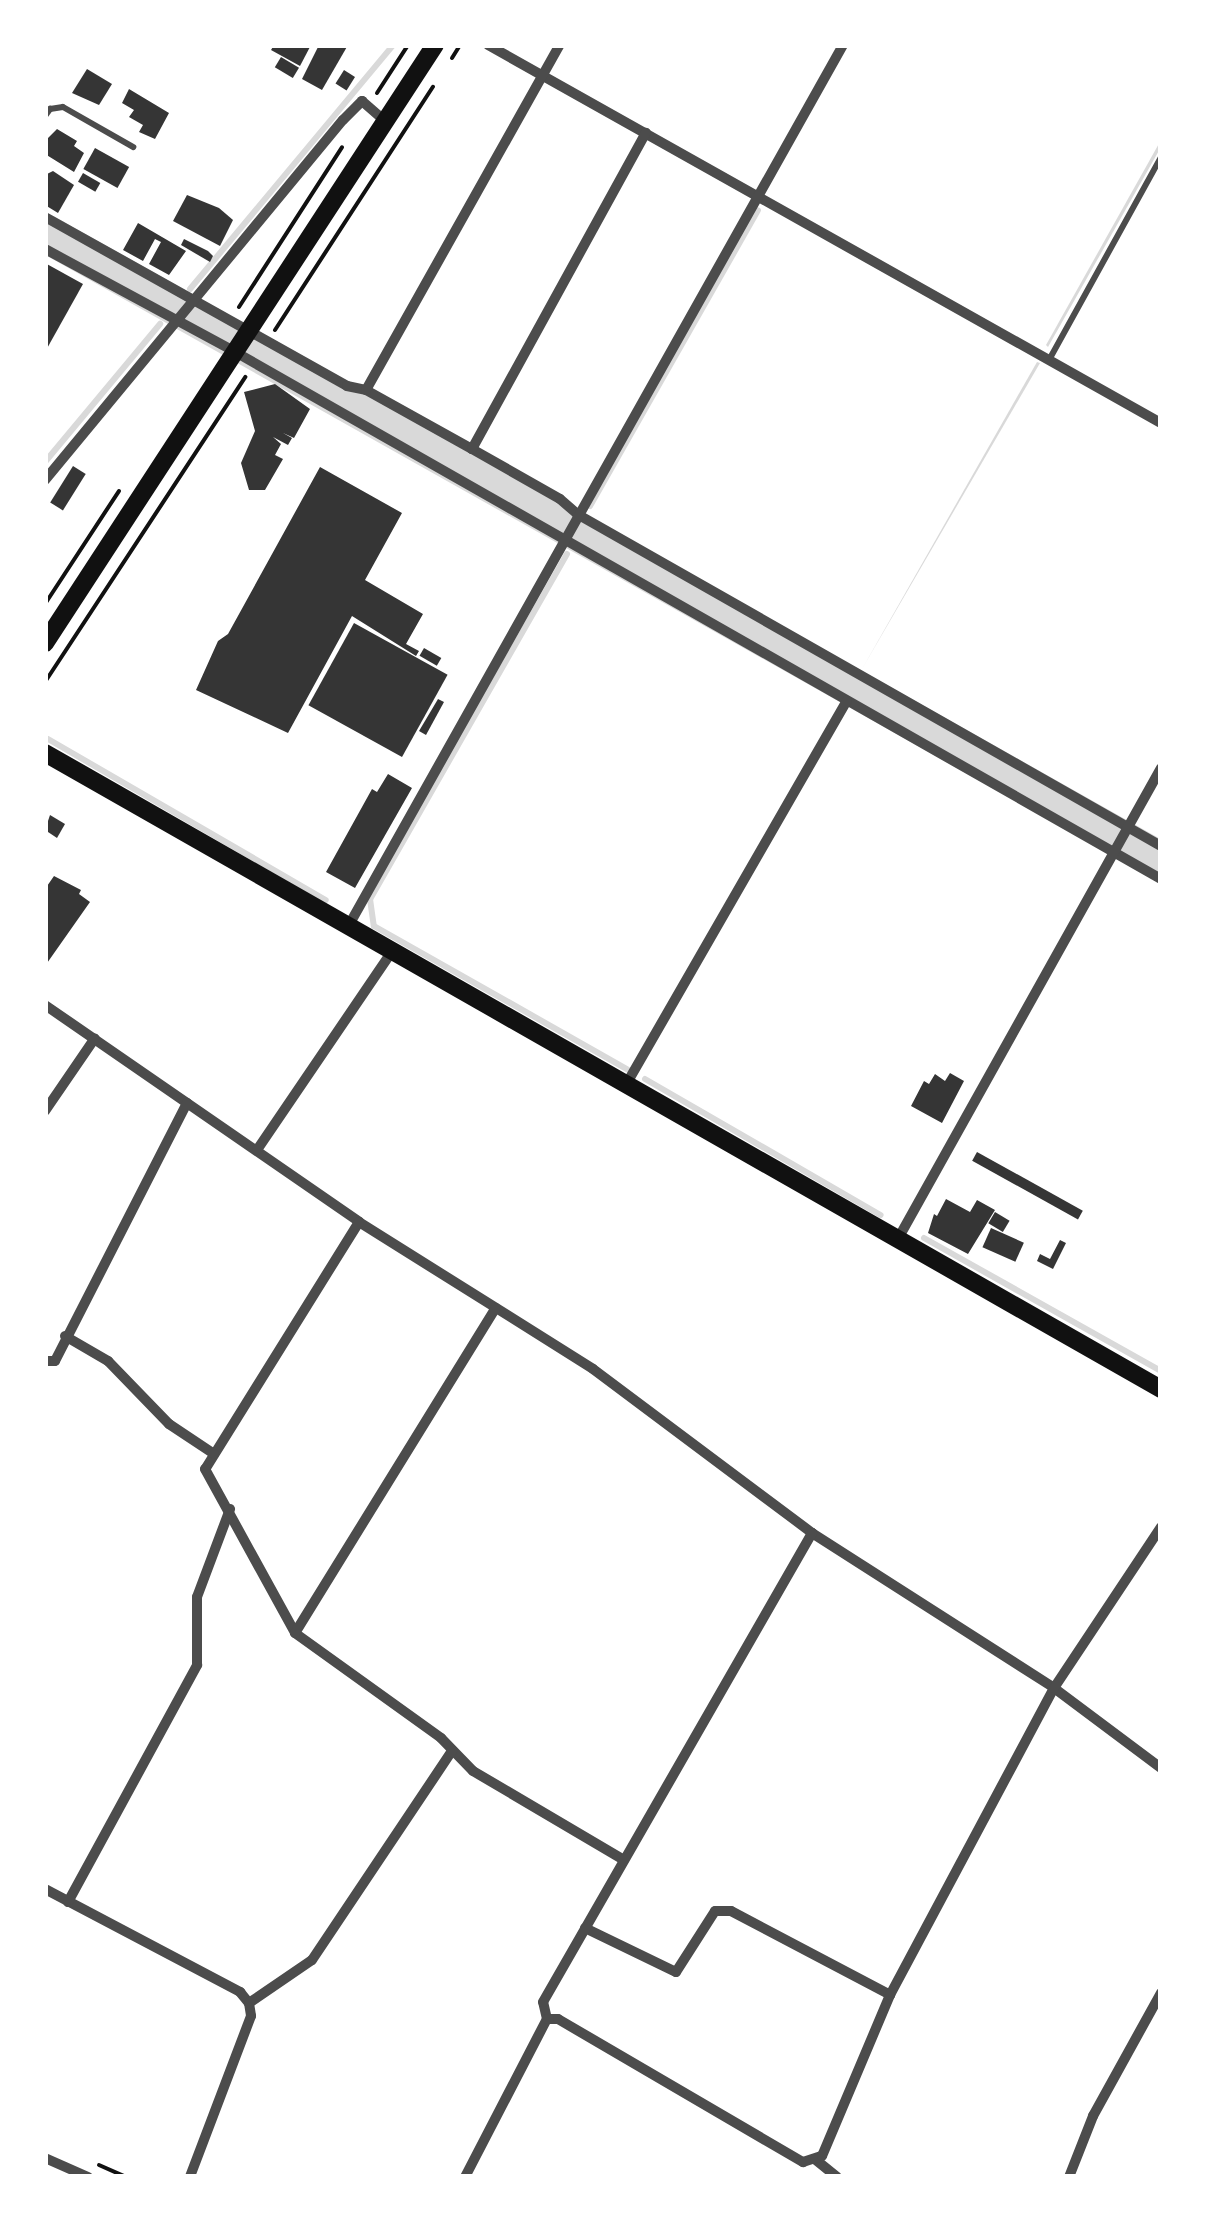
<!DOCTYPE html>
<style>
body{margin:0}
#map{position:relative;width:1206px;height:2222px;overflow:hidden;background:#fff;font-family:"Source Sans 3",sans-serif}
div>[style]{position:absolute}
.water>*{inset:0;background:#d9d9d9}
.stream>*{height:6px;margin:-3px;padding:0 3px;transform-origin:3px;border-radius:3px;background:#d9d9d9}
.river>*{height:38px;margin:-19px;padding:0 19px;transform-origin:19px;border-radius:19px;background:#d9d9d9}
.building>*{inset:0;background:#353535;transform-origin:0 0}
.path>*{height:4px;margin:-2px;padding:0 2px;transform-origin:2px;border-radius:2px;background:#111}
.service>*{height:6px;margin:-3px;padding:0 3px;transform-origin:3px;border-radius:3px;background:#4c4c4c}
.minor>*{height:10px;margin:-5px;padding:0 5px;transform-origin:5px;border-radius:5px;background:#4c4c4c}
.secondary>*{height:18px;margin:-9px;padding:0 9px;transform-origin:9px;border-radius:9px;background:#111}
span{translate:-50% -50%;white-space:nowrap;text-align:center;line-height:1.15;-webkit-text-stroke:10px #fff;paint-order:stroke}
.frame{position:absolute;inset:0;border:48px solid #fff;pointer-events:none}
</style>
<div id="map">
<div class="water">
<div style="clip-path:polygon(1161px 140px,1161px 147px,1048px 347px,1046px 345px)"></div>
<div style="clip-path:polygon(1037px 362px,1040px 363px,862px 669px)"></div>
</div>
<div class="stream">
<div style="left:190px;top:289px;width:317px;rotate:-50.2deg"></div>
<div style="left:45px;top:462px;width:180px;rotate:-50.2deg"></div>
<div style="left:590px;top:506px;width:340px;rotate:-60.4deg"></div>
<div style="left:567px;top:554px;width:397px;rotate:119.7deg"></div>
<div style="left:370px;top:899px;width:27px;rotate:82deg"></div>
<div style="left:374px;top:926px;width:291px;rotate:29.5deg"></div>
<div style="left:48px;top:739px;width:321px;rotate:30.1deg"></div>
<div style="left:645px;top:1079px;width:272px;rotate:30deg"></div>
<div style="left:924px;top:1238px;width:272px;rotate:29.3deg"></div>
</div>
<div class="river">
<div style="left:45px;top:233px;width:1281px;rotate:29.37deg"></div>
</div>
<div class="building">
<div style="clip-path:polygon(274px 45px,311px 45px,300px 66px,271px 50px)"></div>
<div style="clip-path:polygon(319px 45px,348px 45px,322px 90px,302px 79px)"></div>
<div style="left:281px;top:57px;width:21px;height:12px;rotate:31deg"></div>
<div style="clip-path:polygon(87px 69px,112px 84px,99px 105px,72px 93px)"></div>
<div style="left:344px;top:70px;width:13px;height:16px;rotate:32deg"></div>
<div style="clip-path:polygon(129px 89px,169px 113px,155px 139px,139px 132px,143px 125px,129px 117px,134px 110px,122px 103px)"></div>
<div style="clip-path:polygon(57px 129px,77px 141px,74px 146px,84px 153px,74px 172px,45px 154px,45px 141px)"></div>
<div style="left:95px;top:148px;width:39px;height:24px;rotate:29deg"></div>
<div style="clip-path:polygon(53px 171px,74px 185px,58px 213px,45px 205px,45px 175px)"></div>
<div style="left:83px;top:173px;width:20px;height:10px;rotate:30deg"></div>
<div style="clip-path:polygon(187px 195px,219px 208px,233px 220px,220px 246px,173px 221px)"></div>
<div style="clip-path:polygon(138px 223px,186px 251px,169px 275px,149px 264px,161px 242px,155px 239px,143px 261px,123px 250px)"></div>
<div style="clip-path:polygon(184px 239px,208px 251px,213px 256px,210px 262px,181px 245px)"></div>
<div style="clip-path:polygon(45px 263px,83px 284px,45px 352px)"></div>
<div style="clip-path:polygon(275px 384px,310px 409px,294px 438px,283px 433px,292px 438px,288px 445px,273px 437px,281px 444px,275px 455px,283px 459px,265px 490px,249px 490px,241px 463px,255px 431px,244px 392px)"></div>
<div style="left:73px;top:466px;width:15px;height:43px;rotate:32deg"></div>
<div style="clip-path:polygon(320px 467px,402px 513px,365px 580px,423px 614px,406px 644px,419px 651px,416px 656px,352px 616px,288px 733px,196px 690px,218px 641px,228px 634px)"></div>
<div style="left:354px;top:623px;width:107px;height:94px;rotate:29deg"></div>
<div style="left:424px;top:648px;width:20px;height:9px;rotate:30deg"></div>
<div style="clip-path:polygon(438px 699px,444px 702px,426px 735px,419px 731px)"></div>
<div style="clip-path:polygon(388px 774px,412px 788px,355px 888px,326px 872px,372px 789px,377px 792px)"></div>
<div style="clip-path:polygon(50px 815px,65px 824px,57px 838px,45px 830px)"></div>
<div style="clip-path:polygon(54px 876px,81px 890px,79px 894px,90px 902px,45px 966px,45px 889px)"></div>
<div style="clip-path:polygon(950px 1073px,964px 1081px,942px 1123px,911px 1106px,924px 1081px,929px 1084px,935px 1074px,945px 1081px)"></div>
<div style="left:977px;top:1152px;width:121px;height:10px;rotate:29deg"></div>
<div style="clip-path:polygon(946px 1199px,970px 1212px,977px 1200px,995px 1210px,968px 1254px,928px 1233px,934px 1214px,937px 1216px)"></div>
<div style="left:995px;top:1212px;width:17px;height:13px;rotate:31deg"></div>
<div style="left:991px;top:1228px;width:36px;height:21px;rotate:24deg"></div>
<div style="clip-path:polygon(1060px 1240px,1066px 1243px,1053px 1269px,1037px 1261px,1040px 1254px,1050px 1259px)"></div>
</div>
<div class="path">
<div style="left:452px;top:58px;width:15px;rotate:-58deg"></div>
<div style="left:377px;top:93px;width:57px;rotate:-57.1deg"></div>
<div style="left:239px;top:307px;width:190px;rotate:-57.2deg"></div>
<div style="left:275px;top:330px;width:290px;rotate:-57deg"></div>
<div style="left:45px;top:604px;width:135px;rotate:-56.8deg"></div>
<div style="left:45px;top:682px;width:365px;rotate:-56.7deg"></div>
<div style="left:99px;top:2165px;width:30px;rotate:24deg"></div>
</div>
<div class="service">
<div style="left:45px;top:116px;width:9px;rotate:-54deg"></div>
<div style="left:50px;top:109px;width:13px;rotate:-9deg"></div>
<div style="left:63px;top:107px;width:81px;rotate:29.7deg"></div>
<div style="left:1049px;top:360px;width:232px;rotate:-61.1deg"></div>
</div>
<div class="minor">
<div style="left:488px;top:45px;width:772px;rotate:29.32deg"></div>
<div style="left:45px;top:217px;width:346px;rotate:29.2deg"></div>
<div style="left:347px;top:386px;width:19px;rotate:12deg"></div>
<div style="left:366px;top:390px;width:121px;rotate:29.1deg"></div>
<div style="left:472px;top:449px;width:101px;rotate:29.6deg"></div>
<div style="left:560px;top:499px;width:23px;rotate:41deg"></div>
<div style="left:577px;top:514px;width:672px;rotate:29.62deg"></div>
<div style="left:45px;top:249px;width:218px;rotate:28.4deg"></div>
<div style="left:237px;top:353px;width:1063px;rotate:29.65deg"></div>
<div style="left:366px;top:390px;width:396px;rotate:-60.7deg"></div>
<div style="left:472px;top:449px;width:361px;rotate:-61.2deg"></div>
<div style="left:45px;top:480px;width:467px;rotate:-50.4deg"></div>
<div style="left:343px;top:120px;width:27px;rotate:-45deg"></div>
<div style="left:362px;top:101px;width:30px;rotate:41deg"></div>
<div style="left:349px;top:925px;width:1009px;rotate:-60.69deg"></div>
<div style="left:45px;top:1005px;width:382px;rotate:34.6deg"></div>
<div style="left:359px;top:1222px;width:276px;rotate:32.1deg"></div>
<div style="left:593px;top:1369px;width:274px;rotate:36.8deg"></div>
<div style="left:812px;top:1533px;width:287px;rotate:32.6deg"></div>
<div style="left:1054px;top:1688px;width:134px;rotate:36.8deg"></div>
<div style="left:627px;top:1083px;width:441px;rotate:-60.1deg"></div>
<div style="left:45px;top:1111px;width:88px;rotate:-55.6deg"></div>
<div style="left:257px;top:1150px;width:242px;rotate:-55.8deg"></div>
<div style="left:359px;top:1222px;width:291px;rotate:121.9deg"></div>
<div style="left:205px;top:1469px;width:187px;rotate:61.2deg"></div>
<div style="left:295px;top:1633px;width:180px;rotate:35.7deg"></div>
<div style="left:441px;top:1738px;width:46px;rotate:45.9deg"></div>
<div style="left:473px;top:1771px;width:175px;rotate:30.5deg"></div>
<div style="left:899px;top:1237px;width:537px;rotate:-60.81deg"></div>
<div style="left:65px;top:1336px;width:50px;rotate:30.2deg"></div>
<div style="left:108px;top:1361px;width:88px;rotate:45.9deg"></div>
<div style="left:169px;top:1424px;width:54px;rotate:33.7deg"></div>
<div style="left:45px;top:1361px;width:10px"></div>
<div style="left:55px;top:1361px;width:290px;rotate:-62.9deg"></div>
<div style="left:295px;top:1633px;width:382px;rotate:-58.3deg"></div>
<div style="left:45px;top:1889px;width:221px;rotate:27.8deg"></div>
<div style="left:240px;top:1992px;width:14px;rotate:51deg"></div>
<div style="left:249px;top:2003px;width:13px;rotate:81deg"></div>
<div style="left:251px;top:2016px;width:172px;rotate:110.8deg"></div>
<div style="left:68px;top:1902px;width:270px;rotate:-61.4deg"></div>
<div style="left:197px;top:1665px;width:68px;rotate:-90deg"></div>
<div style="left:197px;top:1597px;width:94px;rotate:-69.4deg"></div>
<div style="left:585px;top:1928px;width:101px;rotate:25.8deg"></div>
<div style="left:676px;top:1972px;width:72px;rotate:-57.4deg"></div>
<div style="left:715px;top:1911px;width:16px"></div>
<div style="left:731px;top:1911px;width:180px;rotate:27.8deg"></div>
<div style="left:249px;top:2003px;width:76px;rotate:-34.3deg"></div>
<div style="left:312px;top:1960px;width:252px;rotate:-56.2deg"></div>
<div style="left:547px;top:2019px;width:17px;rotate:-103deg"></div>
<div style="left:543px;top:2002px;width:541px;rotate:-60.16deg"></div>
<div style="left:45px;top:2158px;width:47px;rotate:23.8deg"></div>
<div style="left:816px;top:2160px;width:27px;rotate:39deg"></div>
<div style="left:465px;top:2177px;width:178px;rotate:-62.6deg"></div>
<div style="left:547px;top:2019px;width:11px"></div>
<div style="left:558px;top:2019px;width:284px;rotate:30.3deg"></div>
<div style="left:803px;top:2162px;width:20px;rotate:-18deg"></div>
<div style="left:822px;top:2156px;width:175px;rotate:-67.1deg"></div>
<div style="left:890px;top:1995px;width:348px;rotate:-61.9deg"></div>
<div style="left:1054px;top:1688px;width:193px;rotate:-56.4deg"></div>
<div style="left:1069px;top:2177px;width:66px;rotate:-68.5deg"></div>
<div style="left:1093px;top:2116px;width:141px;rotate:-61.1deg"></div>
</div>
<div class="secondary">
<div style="left:45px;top:643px;width:714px;rotate:-56.89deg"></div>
<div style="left:45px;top:753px;width:1285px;rotate:29.68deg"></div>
</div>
<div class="frame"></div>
</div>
